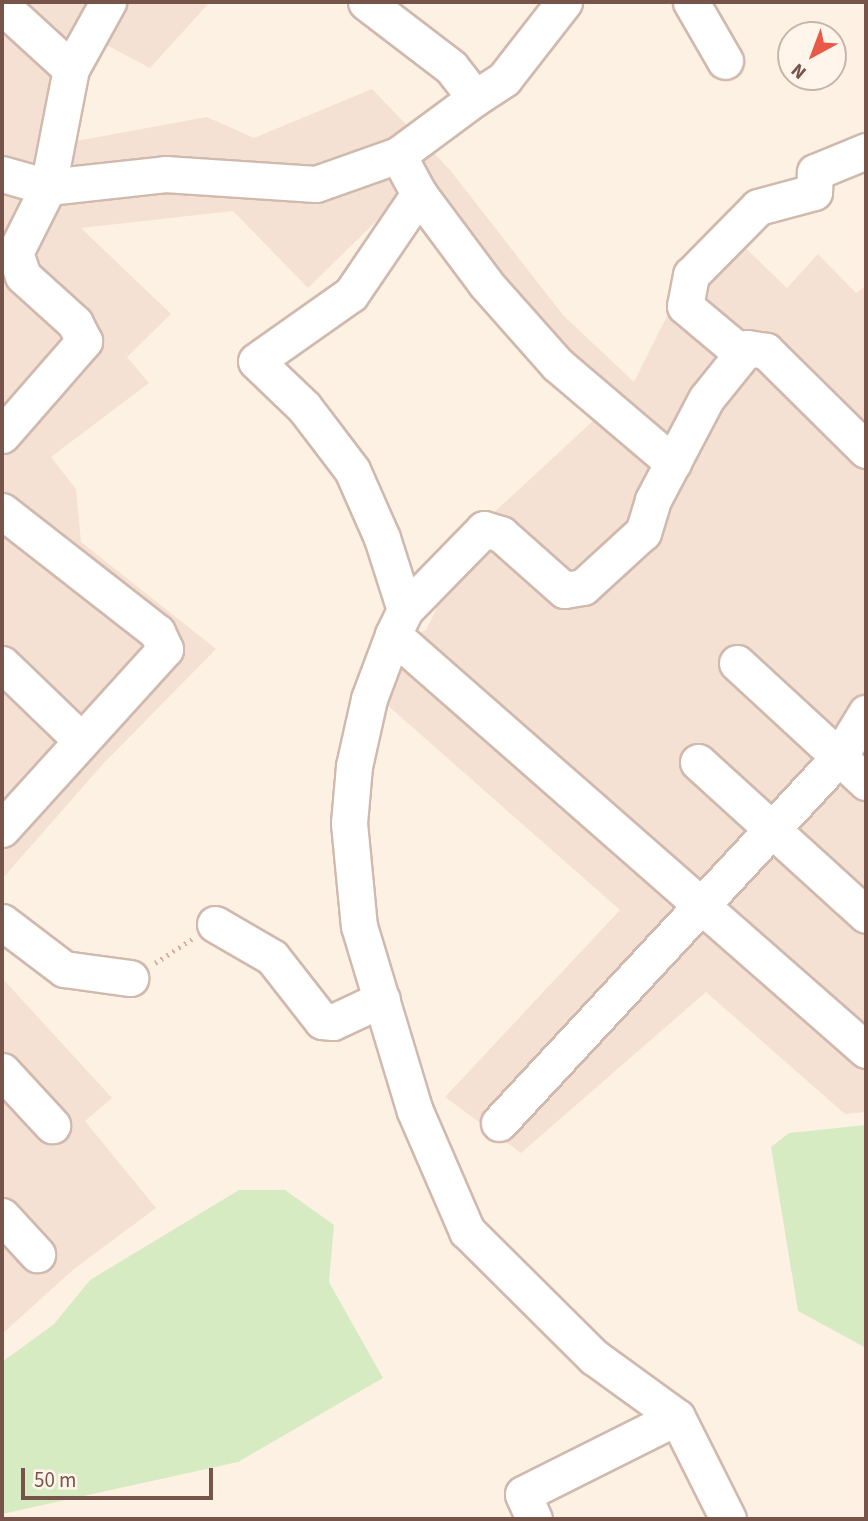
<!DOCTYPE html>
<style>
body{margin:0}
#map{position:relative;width:868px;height:1521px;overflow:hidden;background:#fdf1e4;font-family:"Source Sans 3",sans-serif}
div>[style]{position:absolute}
.residential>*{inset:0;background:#f4e1d3}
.green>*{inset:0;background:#d7ebc3}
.path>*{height:4.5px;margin-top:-2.25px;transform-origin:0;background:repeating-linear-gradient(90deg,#d8ae9f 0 2px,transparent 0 7px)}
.roads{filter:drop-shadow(2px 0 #d0b9ad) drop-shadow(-2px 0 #d0b9ad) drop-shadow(0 2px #d0b9ad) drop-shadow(0 -2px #d0b9ad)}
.minor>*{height:35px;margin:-17.5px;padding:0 17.5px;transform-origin:17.5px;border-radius:17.5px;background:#fff}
span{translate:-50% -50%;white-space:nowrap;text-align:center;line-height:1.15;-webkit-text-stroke:5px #fff5eb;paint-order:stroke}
.frame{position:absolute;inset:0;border:4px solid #765449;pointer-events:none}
.north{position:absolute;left:777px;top:21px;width:70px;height:70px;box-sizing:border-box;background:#fff5eb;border:2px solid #c8b5aa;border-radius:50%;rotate:221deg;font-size:19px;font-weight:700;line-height:28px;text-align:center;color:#765449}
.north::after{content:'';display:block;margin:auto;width:24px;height:32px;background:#e85948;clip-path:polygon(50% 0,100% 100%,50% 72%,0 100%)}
.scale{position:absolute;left:21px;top:1468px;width:192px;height:32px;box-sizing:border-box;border:4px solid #765449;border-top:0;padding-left:9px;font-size:21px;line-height:24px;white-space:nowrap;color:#765449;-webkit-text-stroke:5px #fff5eb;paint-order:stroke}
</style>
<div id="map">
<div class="residential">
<div style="clip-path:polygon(2px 2px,210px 2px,150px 68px,97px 40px,76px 141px,207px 117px,254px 138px,372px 89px,450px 170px,563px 315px,634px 382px,681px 288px,732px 235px,787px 288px,818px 254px,856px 293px,866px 286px,866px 1112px,845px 1114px,706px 992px,521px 1153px,445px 1097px,620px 910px,369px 689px,390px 644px,426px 630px,476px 529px,595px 419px,402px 196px,308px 288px,233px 211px,81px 228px,171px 314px,127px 357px,149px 383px,51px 457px,76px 489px,81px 542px,216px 649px,103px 764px,2px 879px)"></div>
<div style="clip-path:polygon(2px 978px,112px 1098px,85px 1121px,156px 1208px,74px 1269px,2px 1334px)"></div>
</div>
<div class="green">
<div style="clip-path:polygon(866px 1125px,866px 1348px,798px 1311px,771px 1147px,789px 1133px)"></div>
<div style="clip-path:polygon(239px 1190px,285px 1190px,334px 1225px,329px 1282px,383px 1378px,238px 1462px,2px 1514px,2px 1362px,54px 1324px,90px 1280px)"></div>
</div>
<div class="path">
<div style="left:155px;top:963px;width:44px;rotate:-33deg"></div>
</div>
<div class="roads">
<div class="minor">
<div style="left:366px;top:2px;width:107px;rotate:37.4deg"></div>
<div style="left:451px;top:67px;width:39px;rotate:52deg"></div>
<div style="left:475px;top:98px;width:96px;rotate:143.5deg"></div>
<div style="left:691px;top:2px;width:68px;rotate:60deg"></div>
<div style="left:2px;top:6px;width:93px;rotate:42.4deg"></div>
<div style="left:475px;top:98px;width:35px;rotate:-33deg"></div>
<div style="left:504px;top:79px;width:98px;rotate:-52.1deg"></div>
<div style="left:2px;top:174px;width:48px;rotate:15.8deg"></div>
<div style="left:48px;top:187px;width:118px;rotate:-6.3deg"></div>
<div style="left:165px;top:174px;width:151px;rotate:3.8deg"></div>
<div style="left:316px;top:184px;width:87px;rotate:-19.5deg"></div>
<div style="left:398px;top:155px;width:44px;rotate:61.7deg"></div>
<div style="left:419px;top:194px;width:112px;rotate:53.3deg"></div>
<div style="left:486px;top:284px;width:108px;rotate:48.4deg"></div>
<div style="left:558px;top:365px;width:151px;rotate:40.4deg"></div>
<div style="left:741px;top:353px;width:73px;rotate:-140deg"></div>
<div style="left:685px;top:306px;width:32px;rotate:-79deg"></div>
<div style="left:691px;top:275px;width:95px;rotate:-45.4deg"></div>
<div style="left:758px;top:207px;width:58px;rotate:-15deg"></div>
<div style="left:814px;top:192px;width:20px;rotate:-87deg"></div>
<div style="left:815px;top:172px;width:55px;rotate:-22.4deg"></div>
<div style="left:2px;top:435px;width:125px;rotate:-48.9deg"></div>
<div style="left:84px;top:341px;width:20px;rotate:-117deg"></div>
<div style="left:75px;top:323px;width:70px;rotate:-137.9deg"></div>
<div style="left:23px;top:276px;width:24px;rotate:-109deg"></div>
<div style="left:15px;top:253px;width:74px;rotate:-63.4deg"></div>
<div style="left:48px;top:187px;width:120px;rotate:-79deg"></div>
<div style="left:71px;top:69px;width:77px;rotate:-61.1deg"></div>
<div style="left:866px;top:450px;width:141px;rotate:-135.3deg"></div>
<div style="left:766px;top:351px;width:19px;rotate:-171deg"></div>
<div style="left:747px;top:348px;width:65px;rotate:128.8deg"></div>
<div style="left:706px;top:399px;width:114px;rotate:117.7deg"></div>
<div style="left:653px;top:500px;width:34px;rotate:107deg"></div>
<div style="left:643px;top:532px;width:81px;rotate:137.5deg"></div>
<div style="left:583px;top:587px;width:19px;rotate:171deg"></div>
<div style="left:564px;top:590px;width:84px;rotate:-138.4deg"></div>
<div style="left:501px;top:534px;width:18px;rotate:-164deg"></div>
<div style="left:484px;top:529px;width:113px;rotate:134.3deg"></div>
<div style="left:405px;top:610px;width:28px;rotate:116deg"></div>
<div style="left:393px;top:635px;width:629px;rotate:41.26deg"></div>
<div style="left:2px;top:511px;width:197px;rotate:38deg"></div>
<div style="left:157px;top:632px;width:19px;rotate:65deg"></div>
<div style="left:165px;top:649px;width:243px;rotate:132.2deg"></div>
<div style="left:405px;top:610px;width:76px;rotate:-107.7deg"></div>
<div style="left:382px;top:538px;width:74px;rotate:-113.8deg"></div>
<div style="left:352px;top:470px;width:79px;rotate:-127.3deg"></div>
<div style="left:304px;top:407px;width:66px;rotate:-136.2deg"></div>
<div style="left:256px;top:361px;width:116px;rotate:-35.2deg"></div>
<div style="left:351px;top:294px;width:121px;rotate:-55.8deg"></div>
<div style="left:393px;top:635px;width:68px;rotate:110.6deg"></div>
<div style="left:369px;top:699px;width:69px;rotate:102.6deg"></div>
<div style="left:354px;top:766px;width:57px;rotate:95deg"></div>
<div style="left:349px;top:823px;width:103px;rotate:84.5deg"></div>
<div style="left:359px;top:926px;width:193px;rotate:73.2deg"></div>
<div style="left:415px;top:1111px;width:131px;rotate:66.6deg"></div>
<div style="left:467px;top:1231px;width:179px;rotate:44.8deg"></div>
<div style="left:594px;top:1357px;width:102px;rotate:35.9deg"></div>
<div style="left:677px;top:1417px;width:114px;rotate:63.4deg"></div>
<div style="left:737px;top:663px;width:176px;rotate:42.7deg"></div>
<div style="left:2px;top:664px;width:110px;rotate:43.9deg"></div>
<div style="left:698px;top:762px;width:227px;rotate:42.3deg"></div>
<div style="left:2px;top:922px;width:78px;rotate:37.2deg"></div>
<div style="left:64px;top:969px;width:67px;rotate:7.8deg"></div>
<div style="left:215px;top:924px;width:66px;rotate:30.1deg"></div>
<div style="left:272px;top:957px;width:81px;rotate:52deg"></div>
<div style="left:322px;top:1021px;width:11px;rotate:5deg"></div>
<div style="left:333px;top:1022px;width:54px;rotate:-25.1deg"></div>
<div style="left:2px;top:1071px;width:74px;rotate:47.2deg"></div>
<div style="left:499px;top:1123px;width:500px;rotate:-47.1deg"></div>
<div style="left:839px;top:757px;width:52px;rotate:-58.5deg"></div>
<div style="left:2px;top:1216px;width:52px;rotate:47.4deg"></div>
<div style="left:534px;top:1519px;width:27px;rotate:-114deg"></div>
<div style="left:523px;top:1494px;width:172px;rotate:-26.6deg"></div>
</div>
</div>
<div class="frame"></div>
<div class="north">N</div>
<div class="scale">50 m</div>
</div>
